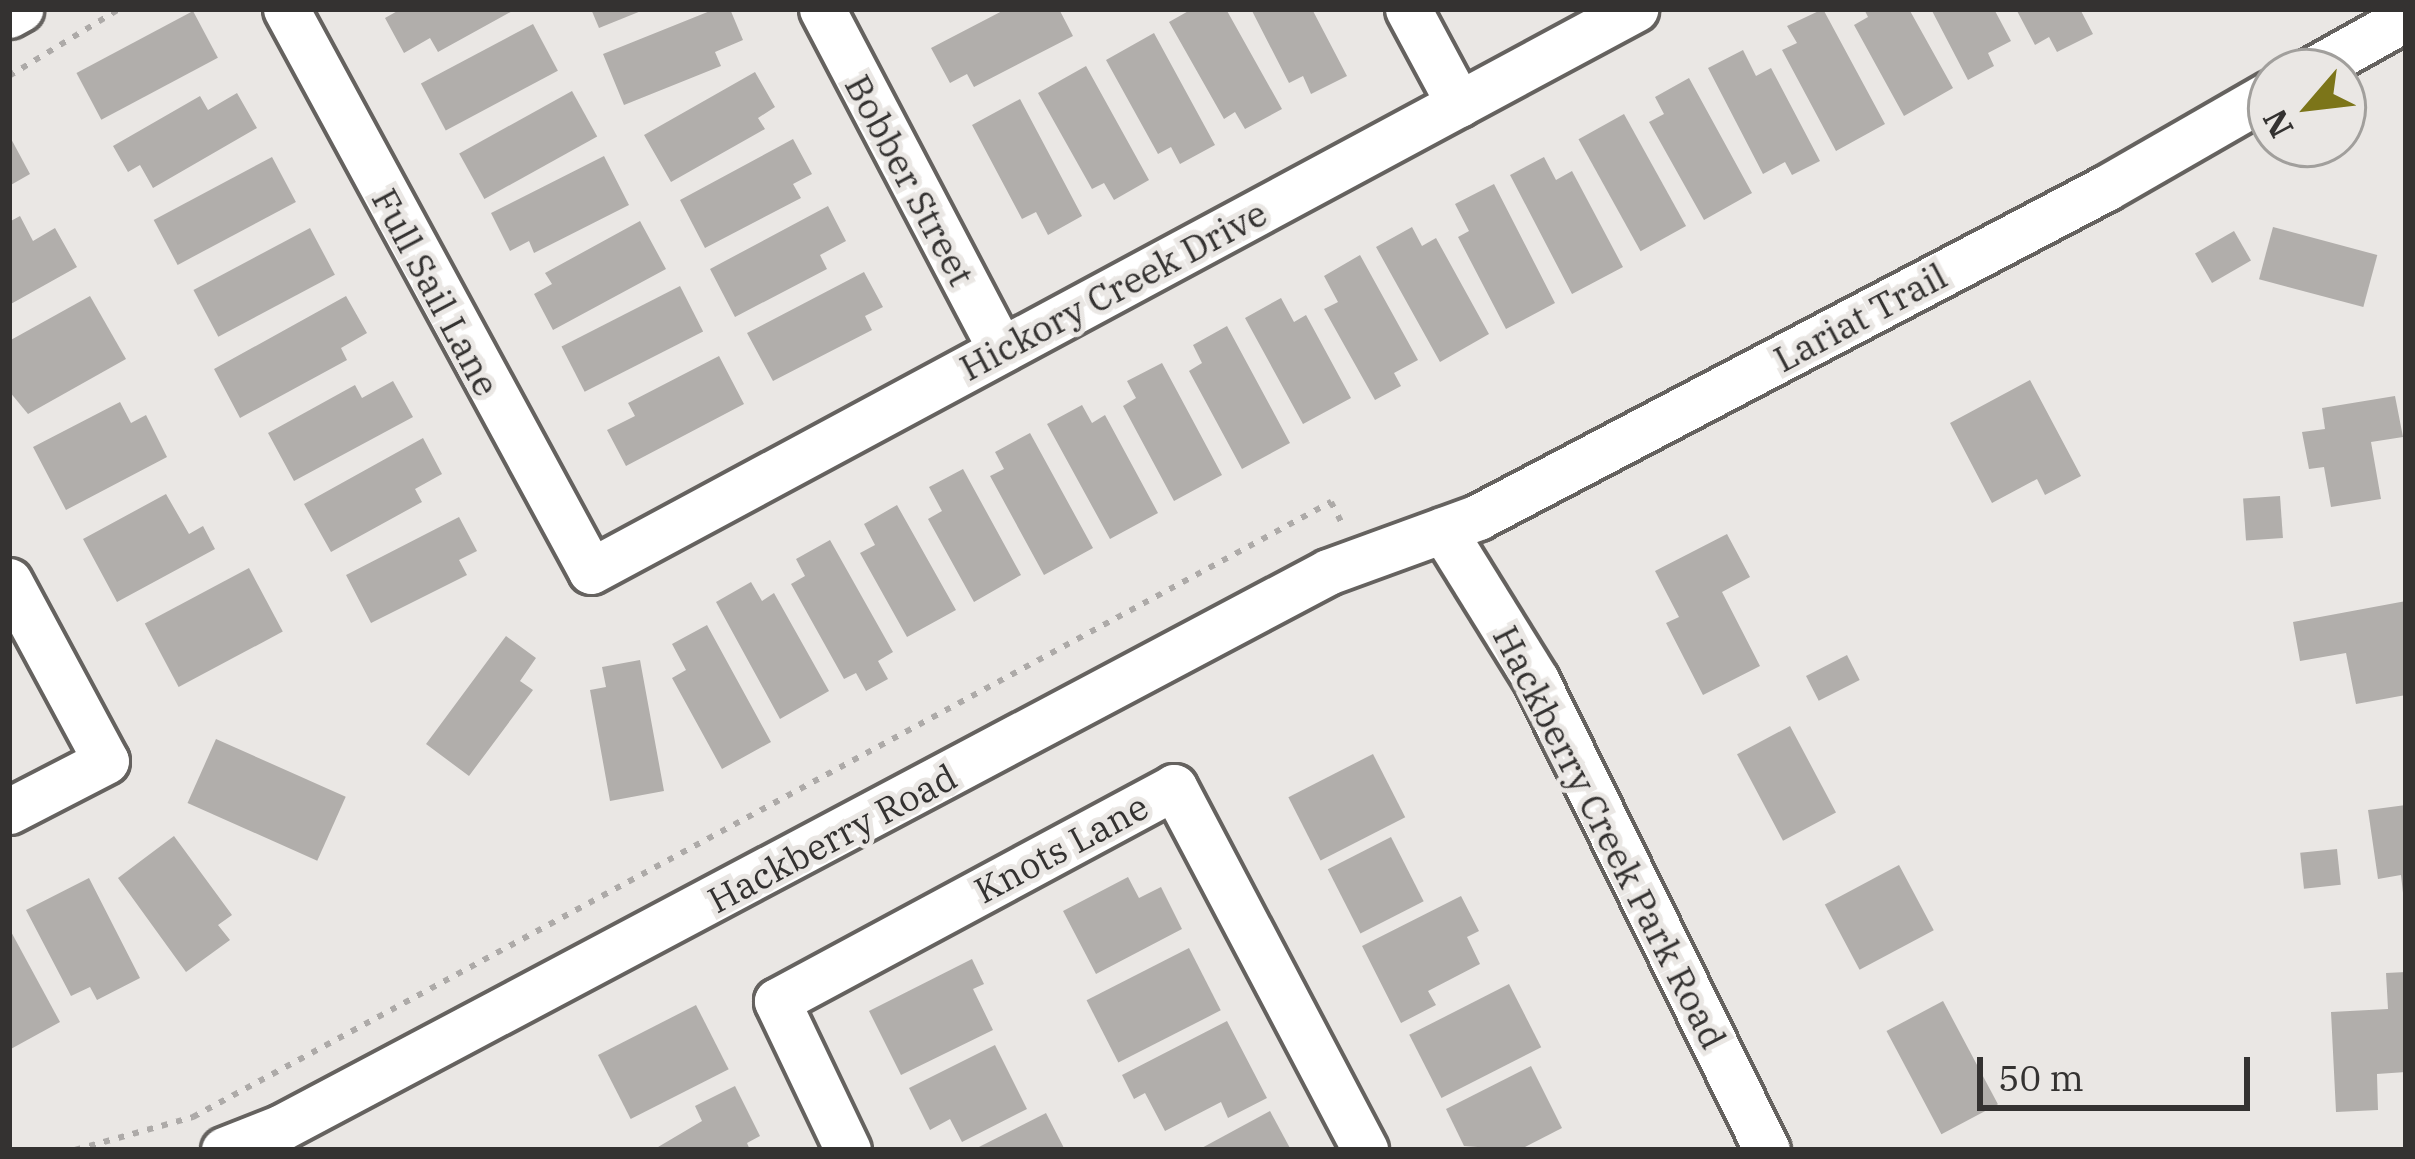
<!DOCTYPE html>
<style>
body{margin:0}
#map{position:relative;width:2415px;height:1159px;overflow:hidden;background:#eae7e4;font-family:"IBM Plex Serif",serif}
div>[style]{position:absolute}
.building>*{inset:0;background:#b1aeab;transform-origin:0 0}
.path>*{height:6px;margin-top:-3px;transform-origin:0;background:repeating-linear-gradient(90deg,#adaaa8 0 6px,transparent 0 15px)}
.roads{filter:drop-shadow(3px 0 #65625f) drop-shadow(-3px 0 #65625f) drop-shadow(0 3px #65625f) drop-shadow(0 -3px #65625f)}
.minor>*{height:45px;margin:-22.5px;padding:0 22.5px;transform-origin:22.5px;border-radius:22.5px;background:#fff}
span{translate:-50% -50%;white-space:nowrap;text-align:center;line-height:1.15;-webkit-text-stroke:10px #eae7e4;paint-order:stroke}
.street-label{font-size:36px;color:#343231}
.frame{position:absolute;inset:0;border:12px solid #343231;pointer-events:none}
.north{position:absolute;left:2247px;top:48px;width:120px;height:120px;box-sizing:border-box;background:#eae7e4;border:3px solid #a19f9c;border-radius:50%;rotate:242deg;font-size:33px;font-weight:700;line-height:48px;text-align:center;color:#343231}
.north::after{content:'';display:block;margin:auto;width:42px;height:54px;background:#7c7519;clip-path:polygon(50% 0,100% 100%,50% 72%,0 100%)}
.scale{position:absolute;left:1977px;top:1057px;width:273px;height:54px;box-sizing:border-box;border:6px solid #343231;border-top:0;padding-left:15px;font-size:36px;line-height:42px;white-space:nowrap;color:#343231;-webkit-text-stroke:9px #eae7e4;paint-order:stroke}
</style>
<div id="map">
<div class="building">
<div style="clip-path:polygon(401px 9px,516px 9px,438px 52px,430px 38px,404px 53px,385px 18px)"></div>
<div style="clip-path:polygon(591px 9px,646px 9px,599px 28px)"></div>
<div style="clip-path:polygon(715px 9px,730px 9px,743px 40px,715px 52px,721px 66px,624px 105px,603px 54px)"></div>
<div style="clip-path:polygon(1006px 9px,1059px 9px,1073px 36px,974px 87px,967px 74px,950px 83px,931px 48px)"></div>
<div style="clip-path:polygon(1192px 9px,1226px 9px,1282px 109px,1245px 129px,1235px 112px,1224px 119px,1169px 22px)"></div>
<div style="clip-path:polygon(1251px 9px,1312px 9px,1347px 76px,1311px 94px,1303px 76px,1289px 83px)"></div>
<div style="clip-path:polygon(1823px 9px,1885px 124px,1836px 151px,1782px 50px,1797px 43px,1787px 26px)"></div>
<div style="clip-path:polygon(1864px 9px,1909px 9px,1953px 88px,1904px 116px,1854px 25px,1868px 17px)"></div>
<div style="clip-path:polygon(1931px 9px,1994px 9px,2011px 41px,1988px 53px,1994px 66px,1968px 80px)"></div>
<div style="clip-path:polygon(2016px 9px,2080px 9px,2093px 34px,2057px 52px,2049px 37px,2035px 45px)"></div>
<div style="left:193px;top:11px;width:53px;height:132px;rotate:62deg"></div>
<div style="left:533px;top:24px;width:53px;height:127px;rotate:62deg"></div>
<div style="clip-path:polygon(1154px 33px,1215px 145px,1180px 164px,1171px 147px,1158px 154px,1106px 60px)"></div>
<div style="clip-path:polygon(1743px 50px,1756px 76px,1771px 68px,1820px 161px,1792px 175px,1785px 162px,1763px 174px,1708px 68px)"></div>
<div style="clip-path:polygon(1086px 66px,1149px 180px,1114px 200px,1104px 183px,1092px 189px,1038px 93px)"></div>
<div style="clip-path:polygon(755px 72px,775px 107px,758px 118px,765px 129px,671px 182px,644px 135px)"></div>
<div style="clip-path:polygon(1689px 78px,1752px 193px,1704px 220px,1649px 122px,1664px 114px,1655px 97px)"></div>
<div style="left:572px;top:91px;width:52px;height:129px;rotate:61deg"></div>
<div style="clip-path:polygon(237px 93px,257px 128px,153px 188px,140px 165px,128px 172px,113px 146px,200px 96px,208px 110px)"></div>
<div style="clip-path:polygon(1020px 99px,1082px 216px,1048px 235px,1036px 212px,1022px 219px,972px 125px)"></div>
<div style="left:1624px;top:114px;width:128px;height:52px;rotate:61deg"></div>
<div style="clip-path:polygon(9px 135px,30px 174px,9px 186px)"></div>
<div style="clip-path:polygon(793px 139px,812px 174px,793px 184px,801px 198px,705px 248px,680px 200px)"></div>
<div style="clip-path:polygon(604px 156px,629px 205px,534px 253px,529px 241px,510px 251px,491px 213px)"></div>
<div style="left:272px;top:157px;width:51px;height:134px;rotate:62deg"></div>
<div style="clip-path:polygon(1544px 157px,1556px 180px,1572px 171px,1623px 267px,1572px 294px,1510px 175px)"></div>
<div style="clip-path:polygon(1494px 184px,1555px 303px,1506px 329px,1458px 237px,1469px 231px,1455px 204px)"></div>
<div style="clip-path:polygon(828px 206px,846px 241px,820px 255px,827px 269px,735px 317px,710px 269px)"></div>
<div style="clip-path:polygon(20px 216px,33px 241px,55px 228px,77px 267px,9px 305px,9px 222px)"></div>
<div style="clip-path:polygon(640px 221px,666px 269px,553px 330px,534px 294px,552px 284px,545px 273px)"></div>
<div style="clip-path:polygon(1412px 227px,1422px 246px,1436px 238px,1489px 334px,1440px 362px,1376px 247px)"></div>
<div style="left:2273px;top:227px;width:108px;height:54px;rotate:15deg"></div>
<div style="left:310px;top:228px;width:53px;height:132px;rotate:62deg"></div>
<div style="left:2234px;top:231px;width:34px;height:45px;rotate:60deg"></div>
<div style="clip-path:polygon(1360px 255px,1418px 360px,1394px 373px,1401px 386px,1375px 400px,1324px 309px,1338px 302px,1324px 276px)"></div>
<div style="clip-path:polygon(864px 272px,883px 307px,865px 316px,872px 330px,773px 381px,747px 333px)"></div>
<div style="left:680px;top:286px;width:51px;height:133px;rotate:63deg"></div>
<div style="clip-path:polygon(90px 296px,126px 359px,28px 414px,9px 391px,9px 341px)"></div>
<div style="clip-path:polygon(346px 296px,367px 333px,341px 348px,347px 360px,240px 418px,214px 369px)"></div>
<div style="clip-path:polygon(1281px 298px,1294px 322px,1306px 315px,1351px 398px,1303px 424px,1245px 318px)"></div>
<div style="clip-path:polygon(1227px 326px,1290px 443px,1242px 469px,1189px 371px,1202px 363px,1193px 345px)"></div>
<div style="clip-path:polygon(719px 356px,744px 404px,626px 466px,607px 430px,635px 416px,628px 403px)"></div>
<div style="clip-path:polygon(1162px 363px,1222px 475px,1174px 501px,1123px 406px,1136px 398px,1127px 381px)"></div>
<div style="clip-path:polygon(2030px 380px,2081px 476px,2045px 495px,2037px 479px,1992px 503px,1950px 423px)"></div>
<div style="clip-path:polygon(393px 381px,413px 417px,294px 481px,268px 433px,355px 385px,362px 398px)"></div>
<div style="clip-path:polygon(2395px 396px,2403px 437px,2371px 442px,2381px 499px,2331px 507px,2324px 467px,2309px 469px,2302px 432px,2325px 429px,2322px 408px)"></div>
<div style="clip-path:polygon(120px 402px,131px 423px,146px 415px,167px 457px,66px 510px,33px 447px)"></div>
<div style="clip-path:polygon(1082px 405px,1092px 423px,1105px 415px,1158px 513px,1110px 539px,1047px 424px)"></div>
<div style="clip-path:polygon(1030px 433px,1093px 548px,1044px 575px,990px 476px,1004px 469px,995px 452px)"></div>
<div style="clip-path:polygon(423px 438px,442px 474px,415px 489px,422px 502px,331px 552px,304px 504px)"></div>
<div style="clip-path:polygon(963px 469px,1021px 575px,974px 602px,928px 519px,942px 511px,929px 487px)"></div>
<div style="clip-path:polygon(166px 494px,189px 534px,203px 526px,215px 549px,117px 602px,83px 539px)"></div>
<div style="left:2280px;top:496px;width:42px;height:37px;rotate:86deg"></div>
<div style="clip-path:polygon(897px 505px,956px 610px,907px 637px,860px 553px,875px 545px,864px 524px)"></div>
<div style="clip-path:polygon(459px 517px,477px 551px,459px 560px,467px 575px,371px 623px,346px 575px)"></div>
<div style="clip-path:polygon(1727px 534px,1750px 577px,1722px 592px,1760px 666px,1703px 695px,1666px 623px,1679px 617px,1655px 571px)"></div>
<div style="clip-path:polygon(830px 540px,893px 652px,878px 661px,888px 679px,866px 691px,856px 673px,844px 679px,791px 584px,805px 576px,796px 559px)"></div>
<div style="left:249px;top:568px;width:72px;height:118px;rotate:62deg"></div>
<div style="clip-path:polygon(751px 582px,762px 601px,774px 593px,829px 691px,780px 719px,716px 602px)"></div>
<div style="clip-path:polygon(2406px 601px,2406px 695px,2356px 704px,2346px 653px,2300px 661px,2293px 622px)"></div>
<div style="clip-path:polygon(707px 625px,771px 742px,722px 769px,672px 678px,686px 670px,672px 644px)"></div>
<div style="clip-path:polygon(506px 636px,536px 658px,520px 681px,533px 690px,469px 776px,426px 744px)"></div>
<div style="left:1847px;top:655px;width:28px;height:46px;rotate:63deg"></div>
<div style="clip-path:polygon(640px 660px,664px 791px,610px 801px,590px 690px,606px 687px,602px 667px)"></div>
<div style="left:1790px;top:726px;width:98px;height:60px;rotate:62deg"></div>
<div style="left:216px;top:739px;width:142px;height:70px;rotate:24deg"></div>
<div style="left:1373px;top:754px;width:71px;height:95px;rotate:63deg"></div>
<div style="clip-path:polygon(2406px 805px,2406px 893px,2403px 893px,2401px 875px,2378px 879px,2368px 810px)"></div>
<div style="clip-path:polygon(174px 836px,232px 915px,218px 925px,230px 940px,186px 972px,118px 878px)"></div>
<div style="left:1391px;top:837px;width:72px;height:71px;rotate:63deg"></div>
<div style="left:2337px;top:849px;width:36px;height:37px;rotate:84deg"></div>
<div style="left:1899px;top:865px;width:74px;height:84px;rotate:62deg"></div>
<div style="clip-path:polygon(1128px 877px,1139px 898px,1161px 887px,1182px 929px,1096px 974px,1063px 911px)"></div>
<div style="clip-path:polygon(89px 878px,140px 978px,97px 1000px,90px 987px,71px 996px,26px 910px)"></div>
<div style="clip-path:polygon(1461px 896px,1479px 931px,1467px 937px,1480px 964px,1428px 991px,1436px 1005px,1401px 1023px,1362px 946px)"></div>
<div style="clip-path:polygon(9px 928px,60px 1022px,9px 1050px)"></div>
<div style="left:1189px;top:948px;width:70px;height:115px;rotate:63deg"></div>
<div style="clip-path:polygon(972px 959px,984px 984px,973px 989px,993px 1030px,901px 1075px,869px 1011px)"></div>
<div style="clip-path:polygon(2406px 972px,2406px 1072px,2377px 1074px,2378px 1110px,2336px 1112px,2331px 1012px,2388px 1009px,2386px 973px)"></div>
<div style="left:1509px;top:984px;width:71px;height:112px;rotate:63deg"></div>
<div style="left:1943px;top:1001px;width:117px;height:64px;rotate:62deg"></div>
<div style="left:696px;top:1005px;width:72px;height:110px;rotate:63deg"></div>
<div style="clip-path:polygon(1227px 1021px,1267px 1098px,1228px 1118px,1221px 1102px,1165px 1131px,1145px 1093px,1134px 1099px,1122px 1075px)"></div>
<div style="clip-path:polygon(995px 1045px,1027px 1109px,962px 1142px,950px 1119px,930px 1130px,909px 1088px)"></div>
<div style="clip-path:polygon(1531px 1066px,1562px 1128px,1519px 1150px,1464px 1146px,1446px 1109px)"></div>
<div style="clip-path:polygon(735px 1086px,760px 1136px,747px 1143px,750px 1150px,653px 1150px,702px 1121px,695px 1106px)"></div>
<div style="clip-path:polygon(1270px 1111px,1291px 1150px,1198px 1150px)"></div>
<div style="clip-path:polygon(1046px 1113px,1065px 1150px,973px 1150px)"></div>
</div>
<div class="path">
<div style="left:9px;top:76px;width:129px;rotate:-31.3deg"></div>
<div style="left:75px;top:1150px;width:123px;rotate:-15.6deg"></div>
<div style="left:193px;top:1117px;width:1294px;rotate:-28.39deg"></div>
<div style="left:1331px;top:502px;width:28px;rotate:63deg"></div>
</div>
<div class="roads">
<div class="minor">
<div style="left:286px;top:9px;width:639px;rotate:61.51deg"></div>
<div style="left:591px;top:571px;width:1186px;rotate:-28.29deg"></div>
<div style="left:822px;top:9px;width:385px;rotate:62.3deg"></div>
<div style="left:1408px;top:9px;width:108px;rotate:61.8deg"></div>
<div style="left:9px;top:15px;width:13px;rotate:-29deg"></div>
<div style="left:2309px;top:72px;width:111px;rotate:-29.1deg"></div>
<div style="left:1443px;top:530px;width:176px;rotate:58.2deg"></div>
<div style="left:1536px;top:680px;width:524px;rotate:63.83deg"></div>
<div style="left:9px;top:581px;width:204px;rotate:61.7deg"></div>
<div style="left:106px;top:761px;width:109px;rotate:152.7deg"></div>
<div style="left:224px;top:1150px;width:62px;rotate:-21.6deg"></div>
<div style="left:282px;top:1127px;width:1184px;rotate:-27.95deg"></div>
<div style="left:1328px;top:572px;width:160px;rotate:-20.1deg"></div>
<div style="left:1478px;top:517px;width:709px;rotate:-27.65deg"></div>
<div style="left:2106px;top:188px;width:190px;rotate:-29.9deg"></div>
<div style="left:848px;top:1150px;width:165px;rotate:-115.5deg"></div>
<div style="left:777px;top:1001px;width:451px;rotate:-28.3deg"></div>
<div style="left:1174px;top:787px;width:410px;rotate:62.2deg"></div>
</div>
</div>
<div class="street-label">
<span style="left:910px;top:180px;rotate:62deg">Bobber Street</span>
<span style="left:1113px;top:290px;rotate:-28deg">Hickory Creek Drive</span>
<span style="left:436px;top:292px;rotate:62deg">Full Sail Lane</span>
<span style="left:1860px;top:317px;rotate:-28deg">Lariat Trail</span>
<span style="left:1610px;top:837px;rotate:63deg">Hackberry Creek Park Road</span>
<span style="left:832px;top:838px;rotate:-28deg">Hackberry Road</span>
<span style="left:1061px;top:848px;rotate:-28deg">Knots Lane</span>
</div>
<div class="frame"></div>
<div class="north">N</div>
<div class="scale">50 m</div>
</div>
